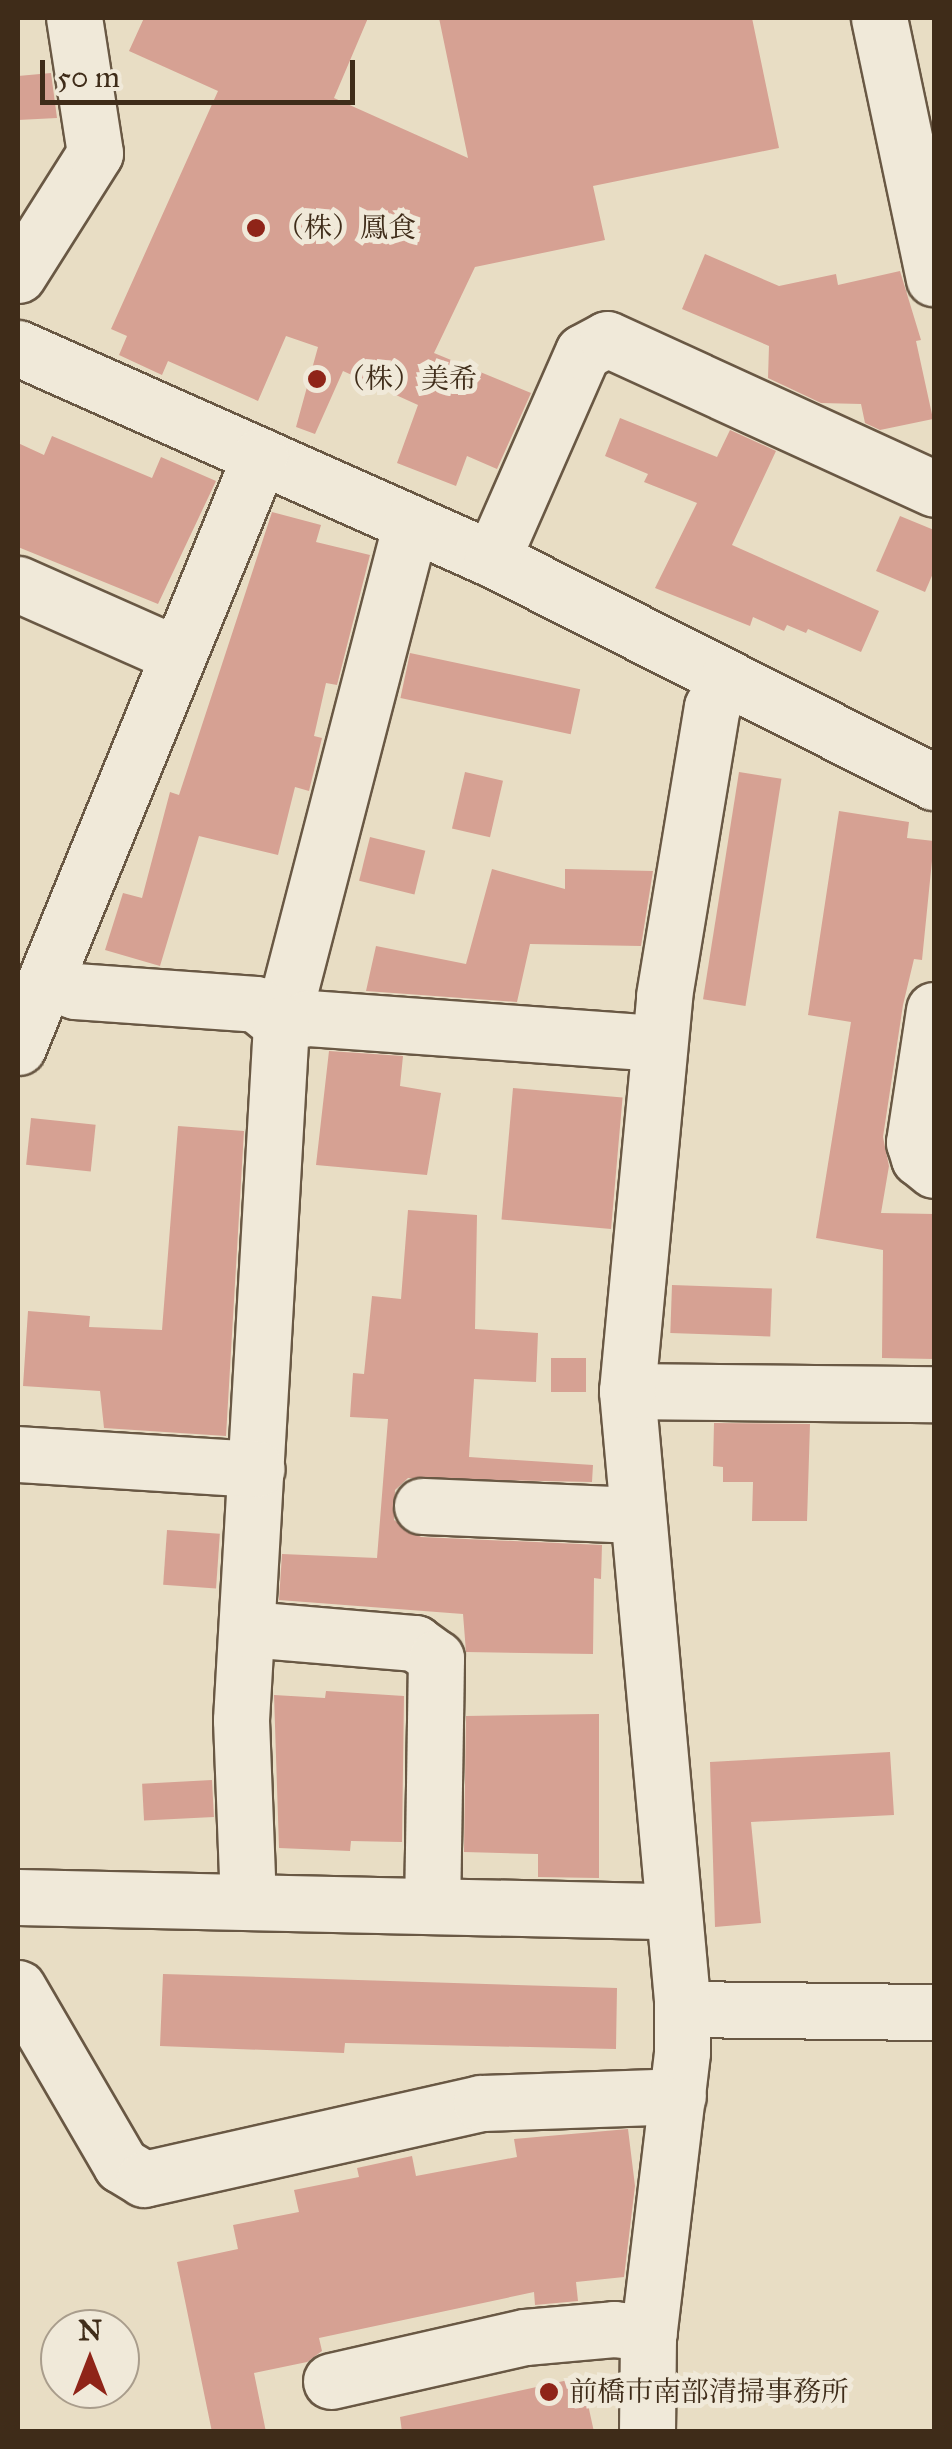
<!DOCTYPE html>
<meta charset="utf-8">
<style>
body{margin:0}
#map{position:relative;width:952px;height:2449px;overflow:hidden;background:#e8ddc4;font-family:"IM FELL Great Primer","Noto Serif JP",serif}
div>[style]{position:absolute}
.building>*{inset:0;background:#d6a193;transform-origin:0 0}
.roads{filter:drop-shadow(2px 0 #695844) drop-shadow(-2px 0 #695844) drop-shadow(0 2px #695844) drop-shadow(0 -2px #695844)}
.minor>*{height:55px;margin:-27.5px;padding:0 27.5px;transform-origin:27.5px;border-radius:27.5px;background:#f0e9d9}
.dots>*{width:28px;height:28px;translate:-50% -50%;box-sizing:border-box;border:5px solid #f0e9d9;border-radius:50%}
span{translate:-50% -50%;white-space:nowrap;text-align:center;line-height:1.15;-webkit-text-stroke:10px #f0e9d9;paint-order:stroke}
.poi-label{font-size:28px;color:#3f2c19}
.left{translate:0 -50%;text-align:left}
.frame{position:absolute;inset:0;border:20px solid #3f2c19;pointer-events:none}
.north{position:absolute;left:40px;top:2309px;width:100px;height:100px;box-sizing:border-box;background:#f0e9d9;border:2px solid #a99d8c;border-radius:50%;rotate:0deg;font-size:28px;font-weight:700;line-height:40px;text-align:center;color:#3f2c19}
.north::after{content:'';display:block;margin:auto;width:35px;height:45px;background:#8f2418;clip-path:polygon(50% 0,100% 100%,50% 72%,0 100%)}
.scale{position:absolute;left:40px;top:60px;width:315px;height:45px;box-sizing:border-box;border:5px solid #3f2c19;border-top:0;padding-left:12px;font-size:30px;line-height:35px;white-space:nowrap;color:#3f2c19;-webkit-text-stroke:8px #f0e9d9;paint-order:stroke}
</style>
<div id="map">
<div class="building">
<div style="clip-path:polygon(144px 18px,368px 18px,334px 98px,468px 158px,439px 18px,752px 18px,779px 148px,593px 186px,605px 240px,475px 267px,434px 353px,531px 393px,497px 469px,467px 456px,456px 486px,397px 463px,418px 405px,343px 371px,315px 434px,296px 427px,318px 347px,286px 336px,258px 401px,168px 361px,162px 375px,119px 355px,127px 336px,111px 329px,218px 91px,129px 51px)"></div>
<div style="clip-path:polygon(51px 73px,57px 118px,18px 120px,18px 76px)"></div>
<div style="clip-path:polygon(705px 254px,779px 286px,836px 274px,838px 285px,900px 271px,921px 340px,916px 341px,933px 419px,880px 430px,865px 423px,861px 404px,821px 403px,768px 378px,769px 346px,682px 309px)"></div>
<div style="clip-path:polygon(620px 418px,717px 457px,730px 430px,776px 451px,732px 545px,879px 611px,861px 652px,808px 629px,806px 633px,787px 625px,784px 631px,753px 617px,750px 626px,655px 588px,697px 503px,644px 482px,648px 474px,605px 456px)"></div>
<div style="clip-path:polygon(52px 436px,152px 478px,161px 457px,216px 481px,158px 604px,18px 547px,18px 443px,44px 455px)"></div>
<div style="clip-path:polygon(272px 512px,321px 525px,316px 542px,370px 555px,337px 685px,326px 683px,314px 736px,322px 738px,309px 791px,295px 787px,278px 855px,199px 836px,160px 966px,105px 950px,123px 893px,142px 898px,170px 792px,179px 795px)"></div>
<div style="clip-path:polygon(900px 516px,934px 530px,934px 571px,925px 592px,876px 571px)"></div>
<div style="left:410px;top:653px;width:174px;height:46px;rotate:12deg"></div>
<div style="left:465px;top:772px;width:39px;height:58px;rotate:13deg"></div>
<div style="left:739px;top:772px;width:43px;height:230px;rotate:9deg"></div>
<div style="clip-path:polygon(839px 811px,909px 822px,907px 838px,934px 841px,922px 960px,914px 959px,903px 1005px,883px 1137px,889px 1166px,881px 1213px,934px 1214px,934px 1359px,882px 1358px,883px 1250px,816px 1238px,851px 1022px,808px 1015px)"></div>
<div style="left:370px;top:837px;width:57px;height:45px;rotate:14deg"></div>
<div style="clip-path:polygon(492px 869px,565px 889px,565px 869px,653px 871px,641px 946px,530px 944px,517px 1002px,366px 991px,376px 946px,466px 964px)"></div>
<div style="clip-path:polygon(329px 1051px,403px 1056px,400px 1086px,441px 1093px,427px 1175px,316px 1165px)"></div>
<div style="left:513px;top:1088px;width:110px;height:132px;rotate:5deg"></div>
<div style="left:31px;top:1118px;width:65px;height:47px;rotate:6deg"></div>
<div style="clip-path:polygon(178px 1126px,244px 1131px,226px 1436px,104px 1428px,100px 1391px,23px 1386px,28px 1311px,90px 1316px,89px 1327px,162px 1330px)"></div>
<div style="clip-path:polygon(408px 1210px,477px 1215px,475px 1329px,538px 1333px,536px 1382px,474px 1379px,469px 1457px,593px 1465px,592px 1482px,408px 1478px,395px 1490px,394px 1520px,421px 1537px,602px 1545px,601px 1579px,594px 1578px,593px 1654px,466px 1652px,463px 1614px,279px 1600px,282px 1554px,377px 1558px,388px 1419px,350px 1417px,353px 1373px,364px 1374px,372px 1296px,401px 1299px)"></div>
<div style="left:672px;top:1285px;width:100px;height:48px;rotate:2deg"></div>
<div style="left:551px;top:1358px;width:35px;height:34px"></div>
<div style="clip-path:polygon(714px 1423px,810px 1424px,807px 1521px,752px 1521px,753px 1482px,723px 1482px,723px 1467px,713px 1466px)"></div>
<div style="left:167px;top:1530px;width:53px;height:55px;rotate:4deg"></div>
<div style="clip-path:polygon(326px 1691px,404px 1696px,402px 1842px,351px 1841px,350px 1851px,279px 1848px,274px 1695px,325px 1698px)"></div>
<div style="clip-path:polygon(599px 1714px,599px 1878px,538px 1877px,538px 1854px,464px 1852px,466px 1716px)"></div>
<div style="clip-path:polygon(890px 1752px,894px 1815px,751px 1822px,761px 1923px,715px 1927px,710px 1762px)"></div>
<div style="left:212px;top:1780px;width:37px;height:70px;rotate:87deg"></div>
<div style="clip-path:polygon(163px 1974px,617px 1988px,616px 2049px,345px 2043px,344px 2053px,160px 2046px)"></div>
<div style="clip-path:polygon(628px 2129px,635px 2186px,624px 2277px,576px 2282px,578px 2301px,535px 2305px,534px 2292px,319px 2338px,322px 2351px,307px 2362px,254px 2373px,266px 2432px,212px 2432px,177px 2262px,238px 2249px,233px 2225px,299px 2212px,294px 2190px,359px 2177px,357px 2168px,412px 2156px,416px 2176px,517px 2157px,514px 2139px)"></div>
<div style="clip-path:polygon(582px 2377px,594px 2432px,402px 2432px,400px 2417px)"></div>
</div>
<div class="roads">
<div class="minor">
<div style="left:879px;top:18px;width:266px;rotate:78.1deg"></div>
<div style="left:18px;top:275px;width:144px;rotate:-57.7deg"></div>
<div style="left:95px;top:153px;width:137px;rotate:-98.8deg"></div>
<div style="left:18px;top:348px;width:519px;rotate:24deg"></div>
<div style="left:492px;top:559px;width:495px;rotate:26.8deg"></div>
<div style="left:411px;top:523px;width:518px;rotate:104.55deg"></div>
<div style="left:281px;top:1024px;width:28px;rotate:-13deg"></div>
<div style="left:308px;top:1018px;width:352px;rotate:4.1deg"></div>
<div style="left:492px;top:559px;width:226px;rotate:-66.3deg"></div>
<div style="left:583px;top:352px;width:27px;rotate:-28deg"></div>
<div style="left:607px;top:339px;width:360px;rotate:24.6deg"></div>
<div style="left:18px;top:584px;width:175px;rotate:23.9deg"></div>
<div style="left:46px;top:981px;width:31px;rotate:19deg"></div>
<div style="left:75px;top:991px;width:181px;rotate:4.1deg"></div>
<div style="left:256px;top:1004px;width:32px;rotate:39deg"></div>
<div style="left:281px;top:1024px;width:697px;rotate:93.29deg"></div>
<div style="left:241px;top:1720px;width:181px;rotate:87.8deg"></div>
<div style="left:934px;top:1010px;width:134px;rotate:98.6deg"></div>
<div style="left:914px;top:1142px;width:17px;rotate:73deg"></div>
<div style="left:919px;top:1158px;width:19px;rotate:39deg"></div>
<div style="left:18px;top:1047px;width:639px;rotate:-67.73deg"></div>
<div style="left:627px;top:1391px;width:307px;rotate:0.6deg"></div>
<div style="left:18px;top:1454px;width:239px;rotate:3.6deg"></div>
<div style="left:422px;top:1506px;width:216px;rotate:2.4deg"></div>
<div style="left:248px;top:1629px;width:168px;rotate:4.8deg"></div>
<div style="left:415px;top:1643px;width:26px;rotate:36deg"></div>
<div style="left:436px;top:1658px;width:247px;rotate:90.9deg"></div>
<div style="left:18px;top:1897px;width:639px;rotate:1.26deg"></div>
<div style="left:657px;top:1911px;width:17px;rotate:-17deg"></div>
<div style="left:18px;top:1988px;width:205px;rotate:59.8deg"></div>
<div style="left:121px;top:2165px;width:27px;rotate:31deg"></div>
<div style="left:144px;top:2179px;width:345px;rotate:-12.7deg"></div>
<div style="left:481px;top:2103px;width:197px;rotate:-2deg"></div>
<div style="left:682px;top:2009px;width:252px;rotate:0.7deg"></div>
<div style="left:331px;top:2381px;width:199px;rotate:-12.8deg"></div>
<div style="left:525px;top:2337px;width:89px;rotate:-5.1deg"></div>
<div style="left:614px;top:2329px;width:35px;rotate:7deg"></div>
<div style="left:647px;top:2432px;width:94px;rotate:-89.4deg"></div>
<div style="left:648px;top:2338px;width:288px;rotate:-83.2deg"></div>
<div style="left:682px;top:2052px;width:52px;rotate:-90deg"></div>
<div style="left:682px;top:2000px;width:611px;rotate:-95.16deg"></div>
<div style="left:627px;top:1391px;width:397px;rotate:-84.6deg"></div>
<div style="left:664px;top:996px;width:293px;rotate:-80.6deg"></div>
<div style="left:712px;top:707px;width:32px;rotate:-62deg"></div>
</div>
</div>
<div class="dots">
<div style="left:256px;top:228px;background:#8f2418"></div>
<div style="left:317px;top:379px;background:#8f2418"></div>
<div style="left:549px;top:2392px;background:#8f2418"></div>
</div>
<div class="poi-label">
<span class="left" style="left:276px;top:228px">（株）鳳食</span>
<span class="left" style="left:337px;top:379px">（株）美希</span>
<span class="left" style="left:569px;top:2392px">前橋市南部清掃事務所</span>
</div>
<div class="frame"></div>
<div class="north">N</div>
<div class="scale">50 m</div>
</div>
